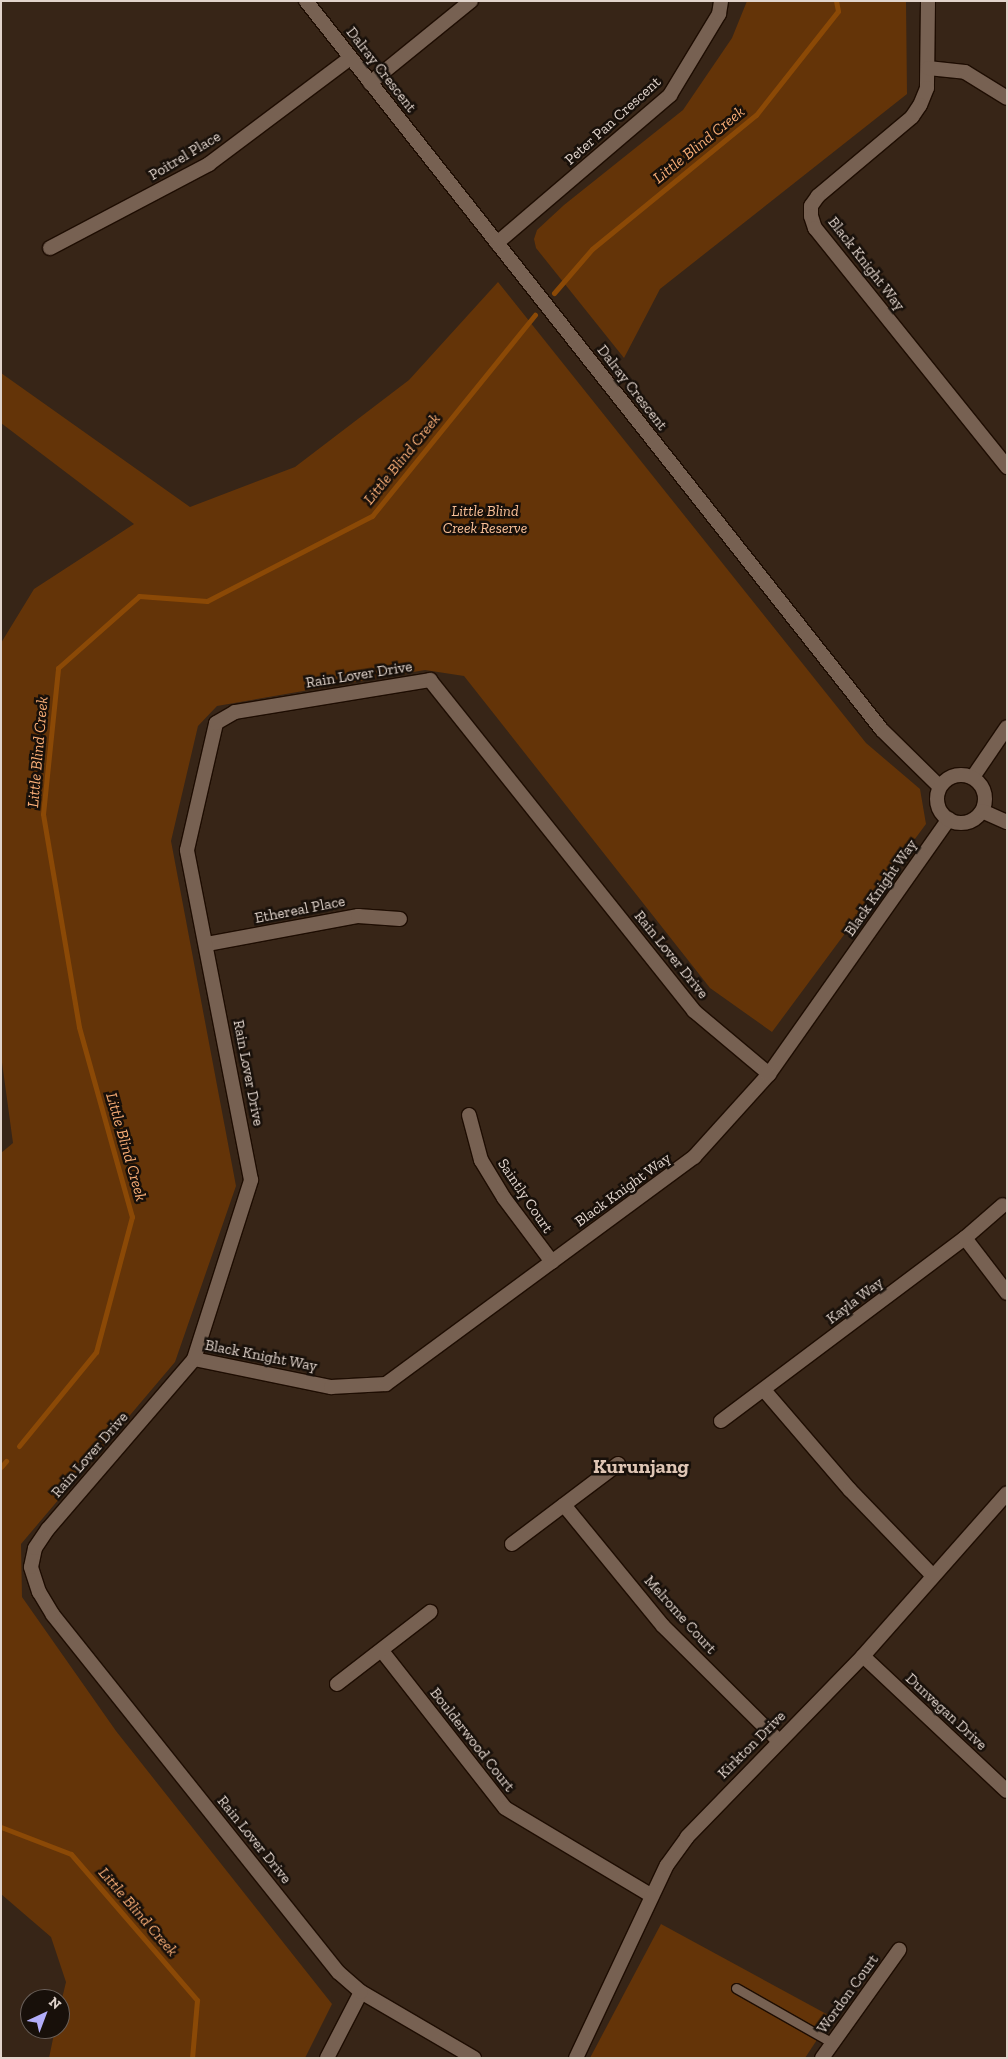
<!DOCTYPE html>
<style>
body{margin:0}
#map{position:relative;width:1008px;height:2059px;overflow:hidden;background:#372517;font-family:"Zilla Slab",serif}
div>[style]{position:absolute}
.green>*{inset:0;background:#643408}
.stream>*{height:5px;margin:-2.5px;padding:0 2.5px;transform-origin:2.5px;border-radius:2.5px;background:#8b4906}
.roads{filter:drop-shadow(1px 0 #1e0d02) drop-shadow(-1px 0 #1e0d02) drop-shadow(0 1px #1e0d02) drop-shadow(0 -1px #1e0d02)}
.service>*{height:9px;margin:-4.5px;padding:0 4.5px;transform-origin:4.5px;border-radius:4.5px;background:#776152}
.minor>*{height:14px;margin:-7px;padding:0 7px;transform-origin:7px;border-radius:7px;background:#776152}
.tertiary>*{height:14px;margin:-7px;padding:0 7px;transform-origin:7px;border-radius:7px;background:#776152}
.tertiary>.ring{margin:-7px;padding:0;box-sizing:content-box;background:none;border:14px solid #776152;border-radius:50%}
span{translate:-50% -50%;white-space:nowrap;text-align:center;line-height:1.15;-webkit-text-stroke:5px #18100a;paint-order:stroke}
.street-label{font-size:15px;color:#e1d4cc}
.park-label{font-size:15px;color:#fbc198;font-style:italic}
.water-label{font-size:16px;color:#fbaf77;font-style:italic}
.district-label{font-size:20px;color:#dec5b4;font-weight:700}
.frame{position:absolute;inset:0;border:2px solid #e1d4cc;pointer-events:none}
.north{position:absolute;left:20px;top:1989px;width:50px;height:50px;box-sizing:border-box;background:#18100a;border:1px solid #685e58;border-radius:50%;rotate:43deg;font-size:14px;font-weight:700;line-height:20px;text-align:center;color:#e1d4cc}
.north::after{content:'';display:block;margin:auto;width:18px;height:22px;background:#b2adf9;clip-path:polygon(50% 0,100% 100%,50% 72%,0 100%)}
</style>
<div id="map">
<div class="green">
<div style="clip-path:polygon(747px 1px,906px 1px,907px 94px,660px 289px,624px 358px,536px 248px,534px 239px,537px 230px,564px 205px,683px 110px,732px 38px)"></div>
<div style="clip-path:polygon(498px 282px,866px 743px,920px 789px,926px 824px,772px 1032px,710px 988px,464px 676px,425px 670px,217px 706px,198px 726px,171px 841px,236px 1186px,175px 1362px,21px 1544px,22px 1597px,116px 1731px,332px 2004px,305px 2058px,49px 2058px,55px 2029px,60px 2029px,60px 2007px,66px 1982px,51px 1937px,1px 1894px,1px 1153px,13px 1143px,1px 1055px,1px 643px,34px 589px,134px 524px,1px 423px,1px 373px,190px 507px,295px 467px,409px 380px)"></div>
<div style="clip-path:polygon(661px 1924px,832px 2017px,805px 2058px,590px 2058px)"></div>
</div>
<div class="stream">
<div style="left:554px;top:293px;width:58px;rotate:-49.2deg"></div>
<div style="left:592px;top:249px;width:212px;rotate:-39.3deg"></div>
<div style="left:756px;top:115px;width:132px;rotate:-51.7deg"></div>
<div style="left:838px;top:11px;width:10px;rotate:-101deg"></div>
<div style="left:19px;top:1446px;width:122px;rotate:-50.7deg"></div>
<div style="left:96px;top:1352px;width:140px;rotate:-75.1deg"></div>
<div style="left:132px;top:1217px;width:197px;rotate:-105.6deg"></div>
<div style="left:79px;top:1027px;width:216px;rotate:-99.6deg"></div>
<div style="left:43px;top:814px;width:147px;rotate:-84.1deg"></div>
<div style="left:58px;top:668px;width:108px;rotate:-41.6deg"></div>
<div style="left:139px;top:596px;width:68px;rotate:4.2deg"></div>
<div style="left:207px;top:601px;width:186px;rotate:-27.3deg"></div>
<div style="left:372px;top:516px;width:259px;rotate:-51deg"></div>
<div style="left:1px;top:1467px;width:8px;rotate:-50deg"></div>
<div style="left:1px;top:1827px;width:75px;rotate:21.1deg"></div>
<div style="left:71px;top:1854px;width:193px;rotate:49.2deg"></div>
<div style="left:197px;top:2000px;width:58px;rotate:94.9deg"></div>
</div>
<div class="roads">
<div class="service">
<div style="left:736px;top:1988px;width:112px;rotate:29.6deg"></div>
</div>
<div class="minor">
<div style="left:928px;top:1px;width:87px;rotate:90.7deg"></div>
<div style="left:927px;top:88px;width:18px;rotate:112deg"></div>
<div style="left:920px;top:105px;width:14px;rotate:124deg"></div>
<div style="left:912px;top:117px;width:123px;rotate:140deg"></div>
<div style="left:818px;top:196px;width:12px;rotate:125deg"></div>
<div style="left:811px;top:206px;width:10px;rotate:90deg"></div>
<div style="left:811px;top:216px;width:13px;rotate:72deg"></div>
<div style="left:815px;top:228px;width:307px;rotate:51.2deg"></div>
<div style="left:928px;top:68px;width:37px;rotate:6deg"></div>
<div style="left:965px;top:72px;width:49px;rotate:31.8deg"></div>
<div style="left:370px;top:83px;width:130px;rotate:-39.1deg"></div>
<div style="left:497px;top:243px;width:228px;rotate:-40.5deg"></div>
<div style="left:670px;top:95px;width:95px;rotate:-58.8deg"></div>
<div style="left:719px;top:14px;width:13px;rotate:-81deg"></div>
<div style="left:50px;top:248px;width:180px;rotate:-27.8deg"></div>
<div style="left:209px;top:164px;width:176px;rotate:-36.9deg"></div>
<div style="left:973px;top:777px;width:60px;rotate:-55.8deg"></div>
<div style="left:207px;top:944px;width:154px;rotate:-10.5deg"></div>
<div style="left:358px;top:916px;width:42px;rotate:4.1deg"></div>
<div style="left:469px;top:1115px;width:47px;rotate:75.1deg"></div>
<div style="left:481px;top:1160px;width:44px;rotate:58.8deg"></div>
<div style="left:504px;top:1198px;width:80px;rotate:53.1deg"></div>
<div style="left:965px;top:1238px;width:69px;rotate:52.6deg"></div>
<div style="left:194px;top:1359px;width:140px;rotate:11.6deg"></div>
<div style="left:331px;top:1387px;width:55px;rotate:-3.1deg"></div>
<div style="left:386px;top:1384px;width:383px;rotate:-36.4deg"></div>
<div style="left:694px;top:1157px;width:112px;rotate:-47.9deg"></div>
<div style="left:769px;top:1074px;width:312px;rotate:-54.8deg"></div>
<div style="left:764px;top:1390px;width:132px;rotate:49.3deg"></div>
<div style="left:850px;top:1490px;width:118px;rotate:46deg"></div>
<div style="left:721px;top:1421px;width:305px;rotate:-36.9deg"></div>
<div style="left:965px;top:1238px;width:50px;rotate:-41deg"></div>
<div style="left:564px;top:1505px;width:156px;rotate:50.7deg"></div>
<div style="left:663px;top:1626px;width:163px;rotate:44.8deg"></div>
<div style="left:512px;top:1544px;width:133px;rotate:-37deg"></div>
<div style="left:382px;top:1651px;width:199px;rotate:51.9deg"></div>
<div style="left:505px;top:1808px;width:171px;rotate:30.9deg"></div>
<div style="left:863px;top:1656px;width:197px;rotate:43.2deg"></div>
<div style="left:337px;top:1684px;width:118px;rotate:-37.7deg"></div>
<div style="left:327px;top:2058px;width:74px;rotate:-62.7deg"></div>
<div style="left:474px;top:2058px;width:131px;rotate:-149.7deg"></div>
<div style="left:361px;top:1992px;width:30px;rotate:-139deg"></div>
<div style="left:338px;top:1972px;width:457px;rotate:-128.6deg"></div>
<div style="left:53px;top:1615px;width:27px;rotate:-121deg"></div>
<div style="left:39px;top:1592px;width:26px;rotate:-108deg"></div>
<div style="left:31px;top:1567px;width:19px;rotate:-78deg"></div>
<div style="left:35px;top:1548px;width:23px;rotate:-56deg"></div>
<div style="left:48px;top:1529px;width:224px;rotate:-49.3deg"></div>
<div style="left:194px;top:1359px;width:188px;rotate:-72.3deg"></div>
<div style="left:251px;top:1180px;width:336px;rotate:-101deg"></div>
<div style="left:187px;top:850px;width:130px;rotate:-77.1deg"></div>
<div style="left:216px;top:723px;width:22px;rotate:-30deg"></div>
<div style="left:235px;top:712px;width:198px;rotate:-9.3deg"></div>
<div style="left:430px;top:680px;width:423px;rotate:51.4deg"></div>
<div style="left:694px;top:1011px;width:98px;rotate:40deg"></div>
<div style="left:822px;top:2058px;width:133px;rotate:-54.5deg"></div>
</div>
<div class="tertiary">
<div style="left:306px;top:1px;width:929px;rotate:51.69deg"></div>
<div style="left:882px;top:730px;width:81px;rotate:44.5deg"></div>
<div class="ring" style="left:937px;top:775px;width:34px;height:34px"></div>
<div style="left:982px;top:811px;width:27px;rotate:24deg"></div>
<div style="left:576px;top:2058px;width:213px;rotate:-64.8deg"></div>
<div style="left:667px;top:1865px;width:34px;rotate:-54deg"></div>
<div style="left:687px;top:1837px;width:252px;rotate:-45.8deg"></div>
<div style="left:863px;top:1656px;width:217px;rotate:-48.5deg"></div>
</div>
</div>
<div class="street-label">
<span style="left:381px;top:70px;rotate:52deg">Dalray Crescent</span>
<span style="left:613px;top:121px;rotate:-42deg">Peter Pan Crescent</span>
<span style="left:185px;top:156px;rotate:-31deg">Poitrel Place</span>
<span style="left:866px;top:264px;rotate:52deg">Black Knight Way</span>
<span style="left:632px;top:388px;rotate:52deg">Dalray Crescent</span>
<span style="left:359px;top:675px;rotate:-9deg">Rain Lover Drive</span>
<span style="left:881px;top:888px;rotate:-55deg">Black Knight Way</span>
<span style="left:300px;top:910px;rotate:-11deg">Ethereal Place</span>
<span style="left:671px;top:955px;rotate:51deg">Rain Lover Drive</span>
<span style="left:248px;top:1073px;rotate:79deg">Rain Lover Drive</span>
<span style="left:623px;top:1190px;rotate:-36deg">Black Knight Way</span>
<span style="left:525px;top:1196px;rotate:56deg">Saintly Court</span>
<span style="left:855px;top:1301px;rotate:-37deg">Kayla Way</span>
<span style="left:261px;top:1356px;rotate:11deg">Black Knight Way</span>
<span style="left:90px;top:1455px;rotate:-49deg">Rain Lover Drive</span>
<span style="left:680px;top:1615px;rotate:48deg">Melrome Court</span>
<span style="left:946px;top:1712px;rotate:43deg">Dunvegan Drive</span>
<span style="left:472px;top:1740px;rotate:52deg">Boulderwood Court</span>
<span style="left:752px;top:1745px;rotate:-45deg">Kirkton Drive</span>
<span style="left:254px;top:1840px;rotate:51deg">Rain Lover Drive</span>
<span style="left:848px;top:1994px;rotate:-54deg">Wordon Court</span>
</div>
<div class="park-label">
<span style="left:485px;top:520px">Little Blind<br>Creek Reserve</span>
</div>
<div class="water-label">
<span style="left:699px;top:145px;rotate:-39deg">Little Blind Creek</span>
<span style="left:402px;top:459px;rotate:-51deg">Little Blind Creek</span>
<span style="left:38px;top:752px;rotate:-85deg">Little Blind Creek</span>
<span style="left:126px;top:1147px;rotate:74deg">Little Blind Creek</span>
<span style="left:138px;top:1912px;rotate:49deg">Little Blind Creek</span>
</div>
<div class="district-label">
<span style="left:641px;top:1466px">Kurunjang</span>
</div>
<div class="frame"></div>
<div class="north">N</div>
</div>
